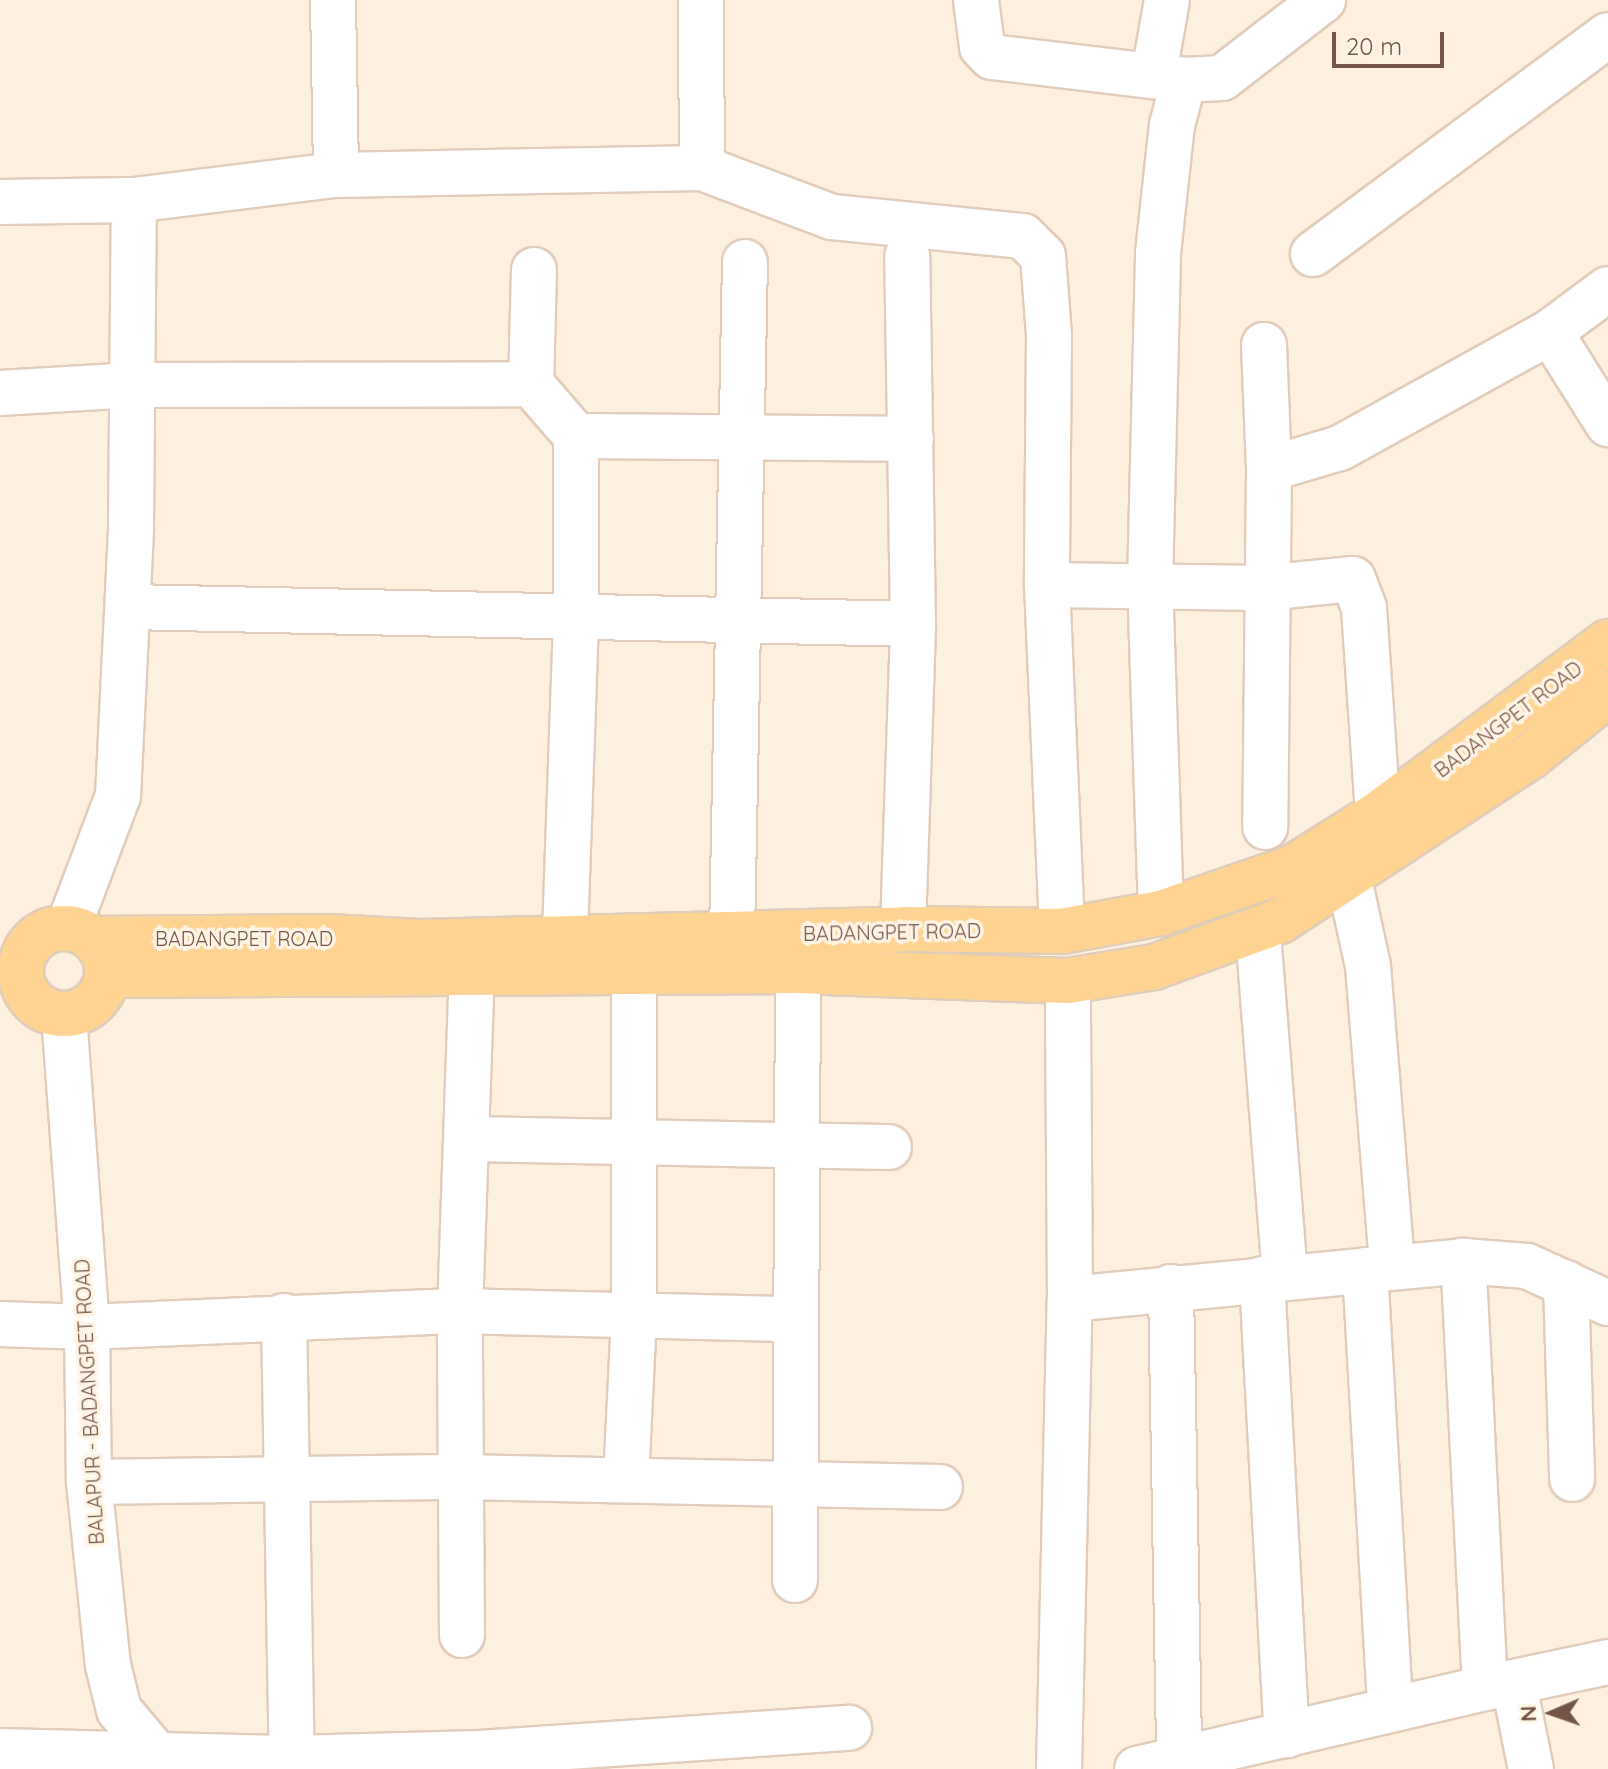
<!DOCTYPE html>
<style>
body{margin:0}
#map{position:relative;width:1608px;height:1769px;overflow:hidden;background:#fdf0de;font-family:Quicksand,sans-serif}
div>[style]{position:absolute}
.roads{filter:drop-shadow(2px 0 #e1ccba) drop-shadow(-2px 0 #e1ccba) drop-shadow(0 2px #e1ccba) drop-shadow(0 -2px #e1ccba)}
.minor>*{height:44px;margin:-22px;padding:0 22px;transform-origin:22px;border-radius:22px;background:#fff}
.major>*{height:44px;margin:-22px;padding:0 22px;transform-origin:22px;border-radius:22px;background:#ffd493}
.major>.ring{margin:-22px;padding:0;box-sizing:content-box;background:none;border:44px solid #ffd493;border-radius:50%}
span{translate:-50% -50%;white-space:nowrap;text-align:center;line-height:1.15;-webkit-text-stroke:7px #fff4e5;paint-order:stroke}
.street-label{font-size:20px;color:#745546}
.north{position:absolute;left:1512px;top:1673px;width:80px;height:80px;-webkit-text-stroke:6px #fff4e5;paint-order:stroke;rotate:268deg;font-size:22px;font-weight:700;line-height:32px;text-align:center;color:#745546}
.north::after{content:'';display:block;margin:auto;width:28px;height:36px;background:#745546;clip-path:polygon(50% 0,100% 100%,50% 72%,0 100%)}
.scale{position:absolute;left:1332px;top:32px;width:112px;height:36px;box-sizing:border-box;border:4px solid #745546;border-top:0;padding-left:10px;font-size:24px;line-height:28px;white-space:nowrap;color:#745546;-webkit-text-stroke:6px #fff4e5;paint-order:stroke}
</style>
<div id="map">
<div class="roads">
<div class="minor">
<div style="left:333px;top:0;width:175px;rotate:89deg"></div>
<div style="left:701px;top:0;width:168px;rotate:89.7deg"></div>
<div style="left:976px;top:0;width:47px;rotate:82.7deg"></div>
<div style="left:982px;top:47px;width:14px;rotate:45deg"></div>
<div style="left:992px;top:57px;width:193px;rotate:6.8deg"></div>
<div style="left:1184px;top:80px;width:38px;rotate:-3deg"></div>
<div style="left:1222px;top:78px;width:128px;rotate:-37.7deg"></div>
<div style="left:1154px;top:73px;width:74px;rotate:-79.9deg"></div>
<div style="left:0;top:202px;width:134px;rotate:-0.9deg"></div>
<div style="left:134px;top:200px;width:204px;rotate:-7.1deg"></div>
<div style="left:336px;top:175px;width:366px;rotate:-1.1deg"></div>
<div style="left:702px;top:168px;width:139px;rotate:20.7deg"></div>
<div style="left:832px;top:217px;width:192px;rotate:5.7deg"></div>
<div style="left:1023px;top:236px;width:28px;rotate:45deg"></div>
<div style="left:1043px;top:256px;width:79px;rotate:85.7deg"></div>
<div style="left:1049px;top:335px;width:250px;rotate:90.5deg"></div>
<div style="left:1047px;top:585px;width:346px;rotate:87.5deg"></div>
<div style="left:1313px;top:254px;width:367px;rotate:-36.6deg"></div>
<div style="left:534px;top:270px;width:114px;rotate:91.5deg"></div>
<div style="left:531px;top:384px;width:69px;rotate:49.1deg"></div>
<div style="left:576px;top:436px;width:184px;rotate:90deg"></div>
<div style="left:576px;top:620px;width:320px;rotate:92deg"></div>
<div style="left:1550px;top:332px;width:109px;rotate:57.8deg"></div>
<div style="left:1264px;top:345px;width:124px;rotate:87.7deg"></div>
<div style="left:1269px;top:469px;width:358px;rotate:90.6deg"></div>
<div style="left:0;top:393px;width:134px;rotate:-3.4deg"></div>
<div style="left:134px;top:385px;width:397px;rotate:-0.1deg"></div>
<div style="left:576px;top:436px;width:335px;rotate:0.5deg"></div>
<div style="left:1269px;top:469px;width:74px;rotate:-16.5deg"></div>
<div style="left:1340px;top:448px;width:240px;rotate:-28.9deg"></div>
<div style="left:1550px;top:332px;width:72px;rotate:-36.6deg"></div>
<div style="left:1047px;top:585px;width:217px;rotate:0.8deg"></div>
<div style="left:1264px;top:588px;width:89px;rotate:-5.8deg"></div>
<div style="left:1353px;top:579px;width:31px;rotate:69deg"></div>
<div style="left:1364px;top:608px;width:206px;rotate:86.1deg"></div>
<div style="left:129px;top:607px;width:784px;rotate:1.24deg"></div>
<div style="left:1349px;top:879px;width:89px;rotate:77.7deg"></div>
<div style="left:1368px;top:966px;width:301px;rotate:85.4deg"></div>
<div style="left:1161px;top:913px;width:329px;rotate:-91.9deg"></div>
<div style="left:1150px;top:584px;width:331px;rotate:-88.6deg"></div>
<div style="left:1158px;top:253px;width:129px;rotate:-83.8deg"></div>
<div style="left:1172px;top:125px;width:47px;rotate:-75.1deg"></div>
<div style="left:68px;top:928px;width:141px;rotate:-69.3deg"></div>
<div style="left:118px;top:796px;width:269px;rotate:-87.2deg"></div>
<div style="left:131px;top:527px;width:327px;rotate:-89.5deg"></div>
<div style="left:903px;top:929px;width:305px;rotate:-88.1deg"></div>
<div style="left:913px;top:624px;width:368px;rotate:-90.9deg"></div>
<div style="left:1258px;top:933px;width:344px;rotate:85.5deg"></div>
<div style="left:732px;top:936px;width:674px;rotate:-88.9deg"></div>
<div style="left:64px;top:1015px;width:313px;rotate:85.8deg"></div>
<div style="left:87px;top:1327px;width:155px;rotate:89.3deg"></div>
<div style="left:89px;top:1482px;width:184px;rotate:84.1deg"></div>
<div style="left:108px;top:1665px;width:46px;rotate:76.3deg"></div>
<div style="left:119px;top:1710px;width:75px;rotate:49.9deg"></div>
<div style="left:467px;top:1139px;width:422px;rotate:1.1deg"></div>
<div style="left:1365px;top:1270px;width:438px;rotate:86.7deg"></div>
<div style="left:1262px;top:1279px;width:457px;rotate:86.9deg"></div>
<div style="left:1566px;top:1283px;width:196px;rotate:88.2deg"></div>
<div style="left:1171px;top:1287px;width:474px;rotate:89deg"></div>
<div style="left:1070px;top:1299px;width:395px;rotate:-5.5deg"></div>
<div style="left:1463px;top:1261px;width:64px;rotate:4.5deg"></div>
<div style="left:1527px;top:1266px;width:89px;rotate:24.6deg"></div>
<div style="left:284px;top:1316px;width:442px;rotate:89deg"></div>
<div style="left:0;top:1324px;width:87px;rotate:2deg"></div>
<div style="left:87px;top:1327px;width:373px;rotate:-2.5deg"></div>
<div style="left:460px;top:1311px;width:333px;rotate:1.4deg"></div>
<div style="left:626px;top:1480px;width:162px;rotate:-87.2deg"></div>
<div style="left:634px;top:1318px;width:348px;rotate:-90deg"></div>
<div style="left:89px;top:1482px;width:373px;rotate:-0.8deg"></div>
<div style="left:462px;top:1477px;width:478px;rotate:1.2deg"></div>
<div style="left:795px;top:1580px;width:609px;rotate:-89.72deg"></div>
<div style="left:462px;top:1635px;width:324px;rotate:-90.4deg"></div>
<div style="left:460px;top:1311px;width:340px;rotate:-88deg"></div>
<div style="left:1514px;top:1685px;width:86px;rotate:78.6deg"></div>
<div style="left:1485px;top:1688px;width:126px;rotate:-11.9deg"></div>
<div style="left:0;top:1751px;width:292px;rotate:1.4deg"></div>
<div style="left:292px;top:1758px;width:187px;rotate:-1.5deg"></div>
<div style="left:479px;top:1753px;width:371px;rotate:-3.9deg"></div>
<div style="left:1059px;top:1769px;width:470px;rotate:-88.7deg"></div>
<div style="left:1070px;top:1299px;width:318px;rotate:-90.4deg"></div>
<div style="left:1137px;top:1769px;width:357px;rotate:-13.1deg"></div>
<div style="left:1485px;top:1688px;width:428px;rotate:-92.9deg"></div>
</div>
<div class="major">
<div class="ring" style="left:21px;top:928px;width:42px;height:42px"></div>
<div style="left:94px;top:939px;width:234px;rotate:-0.5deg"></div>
<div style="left:328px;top:937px;width:93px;rotate:3.1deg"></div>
<div style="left:421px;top:942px;width:482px;rotate:-1.5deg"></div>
<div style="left:903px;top:929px;width:159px;rotate:0.7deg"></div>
<div style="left:1062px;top:931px;width:101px;rotate:-10.3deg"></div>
<div style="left:1161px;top:913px;width:139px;rotate:-19deg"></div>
<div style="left:1292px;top:868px;width:102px;rotate:-32.1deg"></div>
<div style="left:1378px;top:814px;width:287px;rotate:-36.8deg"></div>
<div style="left:108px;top:975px;width:690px;rotate:-0.33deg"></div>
<div style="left:798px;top:971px;width:270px;rotate:2.1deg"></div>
<div style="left:1068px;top:981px;width:87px;rotate:-9.2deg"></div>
<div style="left:1154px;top:967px;width:134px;rotate:-20.1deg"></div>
<div style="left:1280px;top:921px;width:300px;rotate:-33.3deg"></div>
<div style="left:1531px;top:756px;width:99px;rotate:-38.8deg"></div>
</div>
</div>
<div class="street-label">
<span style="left:1508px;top:719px;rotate:-37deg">BADANGPET ROAD</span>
<span style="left:892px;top:932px;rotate:-1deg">BADANGPET ROAD</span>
<span style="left:244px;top:938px">BADANGPET ROAD</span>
<span style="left:89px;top:1402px;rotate:-93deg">BALAPUR - BADANGPET ROAD</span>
</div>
<div class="north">N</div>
<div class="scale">20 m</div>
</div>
